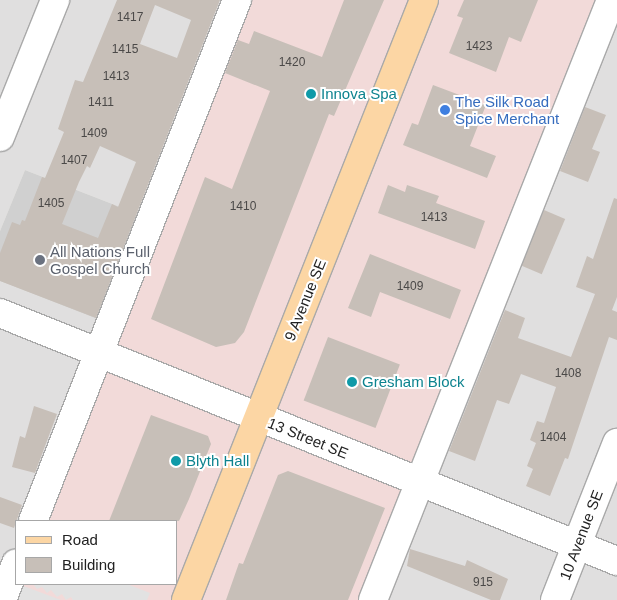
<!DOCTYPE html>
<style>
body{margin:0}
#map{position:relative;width:617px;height:600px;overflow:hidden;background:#f2efe9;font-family:Arial,sans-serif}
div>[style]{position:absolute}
.residential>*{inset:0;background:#e0dfdf}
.commercial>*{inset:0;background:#f2dad9}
.religious>*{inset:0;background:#d0d0d0}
.parking>*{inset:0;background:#e2e2e2}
.building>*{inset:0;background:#c7bfb8;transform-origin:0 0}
.roads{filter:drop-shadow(1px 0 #a9a9a9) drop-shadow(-1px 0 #a9a9a9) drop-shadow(0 1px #a9a9a9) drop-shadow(0 -1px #a9a9a9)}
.minor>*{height:28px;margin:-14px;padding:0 14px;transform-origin:14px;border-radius:14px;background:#fff}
.major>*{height:28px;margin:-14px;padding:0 14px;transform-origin:14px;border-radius:14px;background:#fcd6a4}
.dots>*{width:14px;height:14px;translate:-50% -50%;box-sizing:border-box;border:2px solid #fff;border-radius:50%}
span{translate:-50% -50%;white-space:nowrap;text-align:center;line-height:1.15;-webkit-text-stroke:4px #fff;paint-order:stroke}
.number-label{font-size:12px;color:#4b4948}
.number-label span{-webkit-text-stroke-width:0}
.culture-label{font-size:15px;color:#0d838f}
.left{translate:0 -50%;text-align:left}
.shop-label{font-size:15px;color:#366cbe}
.worship-label{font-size:15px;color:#5b616d}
.street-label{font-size:15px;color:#222}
.legend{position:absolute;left:15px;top:520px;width:162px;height:65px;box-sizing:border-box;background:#fff;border:1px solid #a7a7a7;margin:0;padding:6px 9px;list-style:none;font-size:15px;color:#222}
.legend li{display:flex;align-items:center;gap:10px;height:25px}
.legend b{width:25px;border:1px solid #a7a7a7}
</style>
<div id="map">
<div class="residential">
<div style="clip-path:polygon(0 0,237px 0,151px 219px,25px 170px,0 231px)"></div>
<div style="clip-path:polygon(617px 0,617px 600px,374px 600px)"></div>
<div style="clip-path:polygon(0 281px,110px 324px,33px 521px,16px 521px,16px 564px,0 600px)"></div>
</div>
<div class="commercial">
<div style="clip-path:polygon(237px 0,615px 0,374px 600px,0 600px,16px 584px,176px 584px,176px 521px,29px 521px)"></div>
</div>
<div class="religious">
<div style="clip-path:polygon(25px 170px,151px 219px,110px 324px,0 281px,0 231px)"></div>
</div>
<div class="parking">
<div style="clip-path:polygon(18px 584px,61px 600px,12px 600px)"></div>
<div style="clip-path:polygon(33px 584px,127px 584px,150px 593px,147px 600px,73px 600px,71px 597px,66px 600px,62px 594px,57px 597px,51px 590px,47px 593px,42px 587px,37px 589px)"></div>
</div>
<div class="building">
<div style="clip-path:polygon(evenodd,117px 0,220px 0,96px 318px,0 281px,0 253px,12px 222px,20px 225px,22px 220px,25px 221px,42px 177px,45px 178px,64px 132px,58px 129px,75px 80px,83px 82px,117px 0,155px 5px,191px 20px,177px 58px,140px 44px,155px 5px,117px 0,100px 146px,136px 162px,118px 207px,112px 204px,98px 238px,62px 224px,79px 182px,87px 166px,90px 168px,100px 146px)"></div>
<div style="clip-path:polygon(344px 0,384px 0,334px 116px,329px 114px,244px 332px,235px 343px,216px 347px,151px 319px,205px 177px,232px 189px,270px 91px,225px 73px,238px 40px,249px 44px,254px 31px,322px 57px)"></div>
<div style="clip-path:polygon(464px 0,538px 0,521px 42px,509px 37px,496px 72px,449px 53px,463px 18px,457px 16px)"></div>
<div style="clip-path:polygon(433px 85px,486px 105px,470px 146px,496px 156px,487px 178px,403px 145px,412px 123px,418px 125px)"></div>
<div style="clip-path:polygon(585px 107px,606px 115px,592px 149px,600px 152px,588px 182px,560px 171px)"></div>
<div style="clip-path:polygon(388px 185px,405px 192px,407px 185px,439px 196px,436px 203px,485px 221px,475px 249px,378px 213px)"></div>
<div style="clip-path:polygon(614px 198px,617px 199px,617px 297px,612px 310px,617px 312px,617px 340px,609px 337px,568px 459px,565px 458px,550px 496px,526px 486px,533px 469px,527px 466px,536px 443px,530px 440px,537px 421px,544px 423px,556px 387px,521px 374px,509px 404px,497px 400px,475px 461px,449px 451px,505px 310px,525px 318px,518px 338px,571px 357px,595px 294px,576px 287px,587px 256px,593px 259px)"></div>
<div style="left:544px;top:210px;width:23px;height:60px;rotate:23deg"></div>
<div style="clip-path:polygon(370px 254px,461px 290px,450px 319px,380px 292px,371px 317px,348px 308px)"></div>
<div style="left:328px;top:337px;width:77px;height:68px;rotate:21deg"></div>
<div style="clip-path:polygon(34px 406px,57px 414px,35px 473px,12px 467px,20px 436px,25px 438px)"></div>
<div style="clip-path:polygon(151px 415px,208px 436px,211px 444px,189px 499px,179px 521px,109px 521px)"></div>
<div style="clip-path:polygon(288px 471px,385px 508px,348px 600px,226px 600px,239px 563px,243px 564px,278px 475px)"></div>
<div style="clip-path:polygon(0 497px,22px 505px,14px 528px,0 523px)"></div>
<div style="clip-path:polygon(410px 549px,465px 566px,467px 560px,508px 579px,500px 600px,491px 600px,407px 566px)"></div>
</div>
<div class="roads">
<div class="minor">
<div style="left:0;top:137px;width:148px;rotate:-68.1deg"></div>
<div style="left:0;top:313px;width:665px;rotate:21.9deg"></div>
<div style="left:33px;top:521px;width:560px;rotate:-68.62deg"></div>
<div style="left:2px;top:600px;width:39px;rotate:-69deg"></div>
<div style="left:373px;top:600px;width:645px;rotate:-68.36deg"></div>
<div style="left:555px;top:600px;width:169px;rotate:-68.5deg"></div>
</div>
<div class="major">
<div style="left:186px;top:600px;width:645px;rotate:-68.36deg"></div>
</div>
</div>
<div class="dots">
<div style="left:311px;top:94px;background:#0f9aa8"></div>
<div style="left:445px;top:110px;background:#3f7fe0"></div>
<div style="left:40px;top:260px;background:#6b7280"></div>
<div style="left:352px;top:382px;background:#0f9aa8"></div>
<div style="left:176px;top:461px;background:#0f9aa8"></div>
</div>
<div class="number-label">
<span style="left:130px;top:18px">1417</span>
<span style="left:479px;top:47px">1423</span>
<span style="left:125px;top:50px">1415</span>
<span style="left:292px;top:63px">1420</span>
<span style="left:116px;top:77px">1413</span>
<span style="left:101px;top:103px">1411</span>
<span style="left:94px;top:134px">1409</span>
<span style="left:74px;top:161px">1407</span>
<span style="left:51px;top:204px">1405</span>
<span style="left:243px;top:207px">1410</span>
<span style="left:434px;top:218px">1413</span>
<span style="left:410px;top:287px">1409</span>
<span style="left:568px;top:374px">1408</span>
<span style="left:553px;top:438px">1404</span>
<span style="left:483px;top:583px">915</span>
</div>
<div class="culture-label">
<span class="left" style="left:321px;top:94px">Innova Spa</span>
<span class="left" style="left:362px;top:382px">Gresham Block</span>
<span class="left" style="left:186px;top:461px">Blyth Hall</span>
</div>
<div class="shop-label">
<span class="left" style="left:455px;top:110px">The Silk Road<br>Spice Merchant</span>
</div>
<div class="worship-label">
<span class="left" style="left:50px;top:260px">All Nations Full<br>Gospel Church</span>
</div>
<div class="street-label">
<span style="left:305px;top:300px;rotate:-68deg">9 Avenue SE</span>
<span style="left:308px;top:438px;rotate:22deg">13 Street SE</span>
<span style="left:581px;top:535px;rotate:-69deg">10 Avenue SE</span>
</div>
<ul class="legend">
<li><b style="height:6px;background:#fcd6a4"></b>Road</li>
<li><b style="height:14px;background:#c7bfb8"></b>Building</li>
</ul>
</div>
